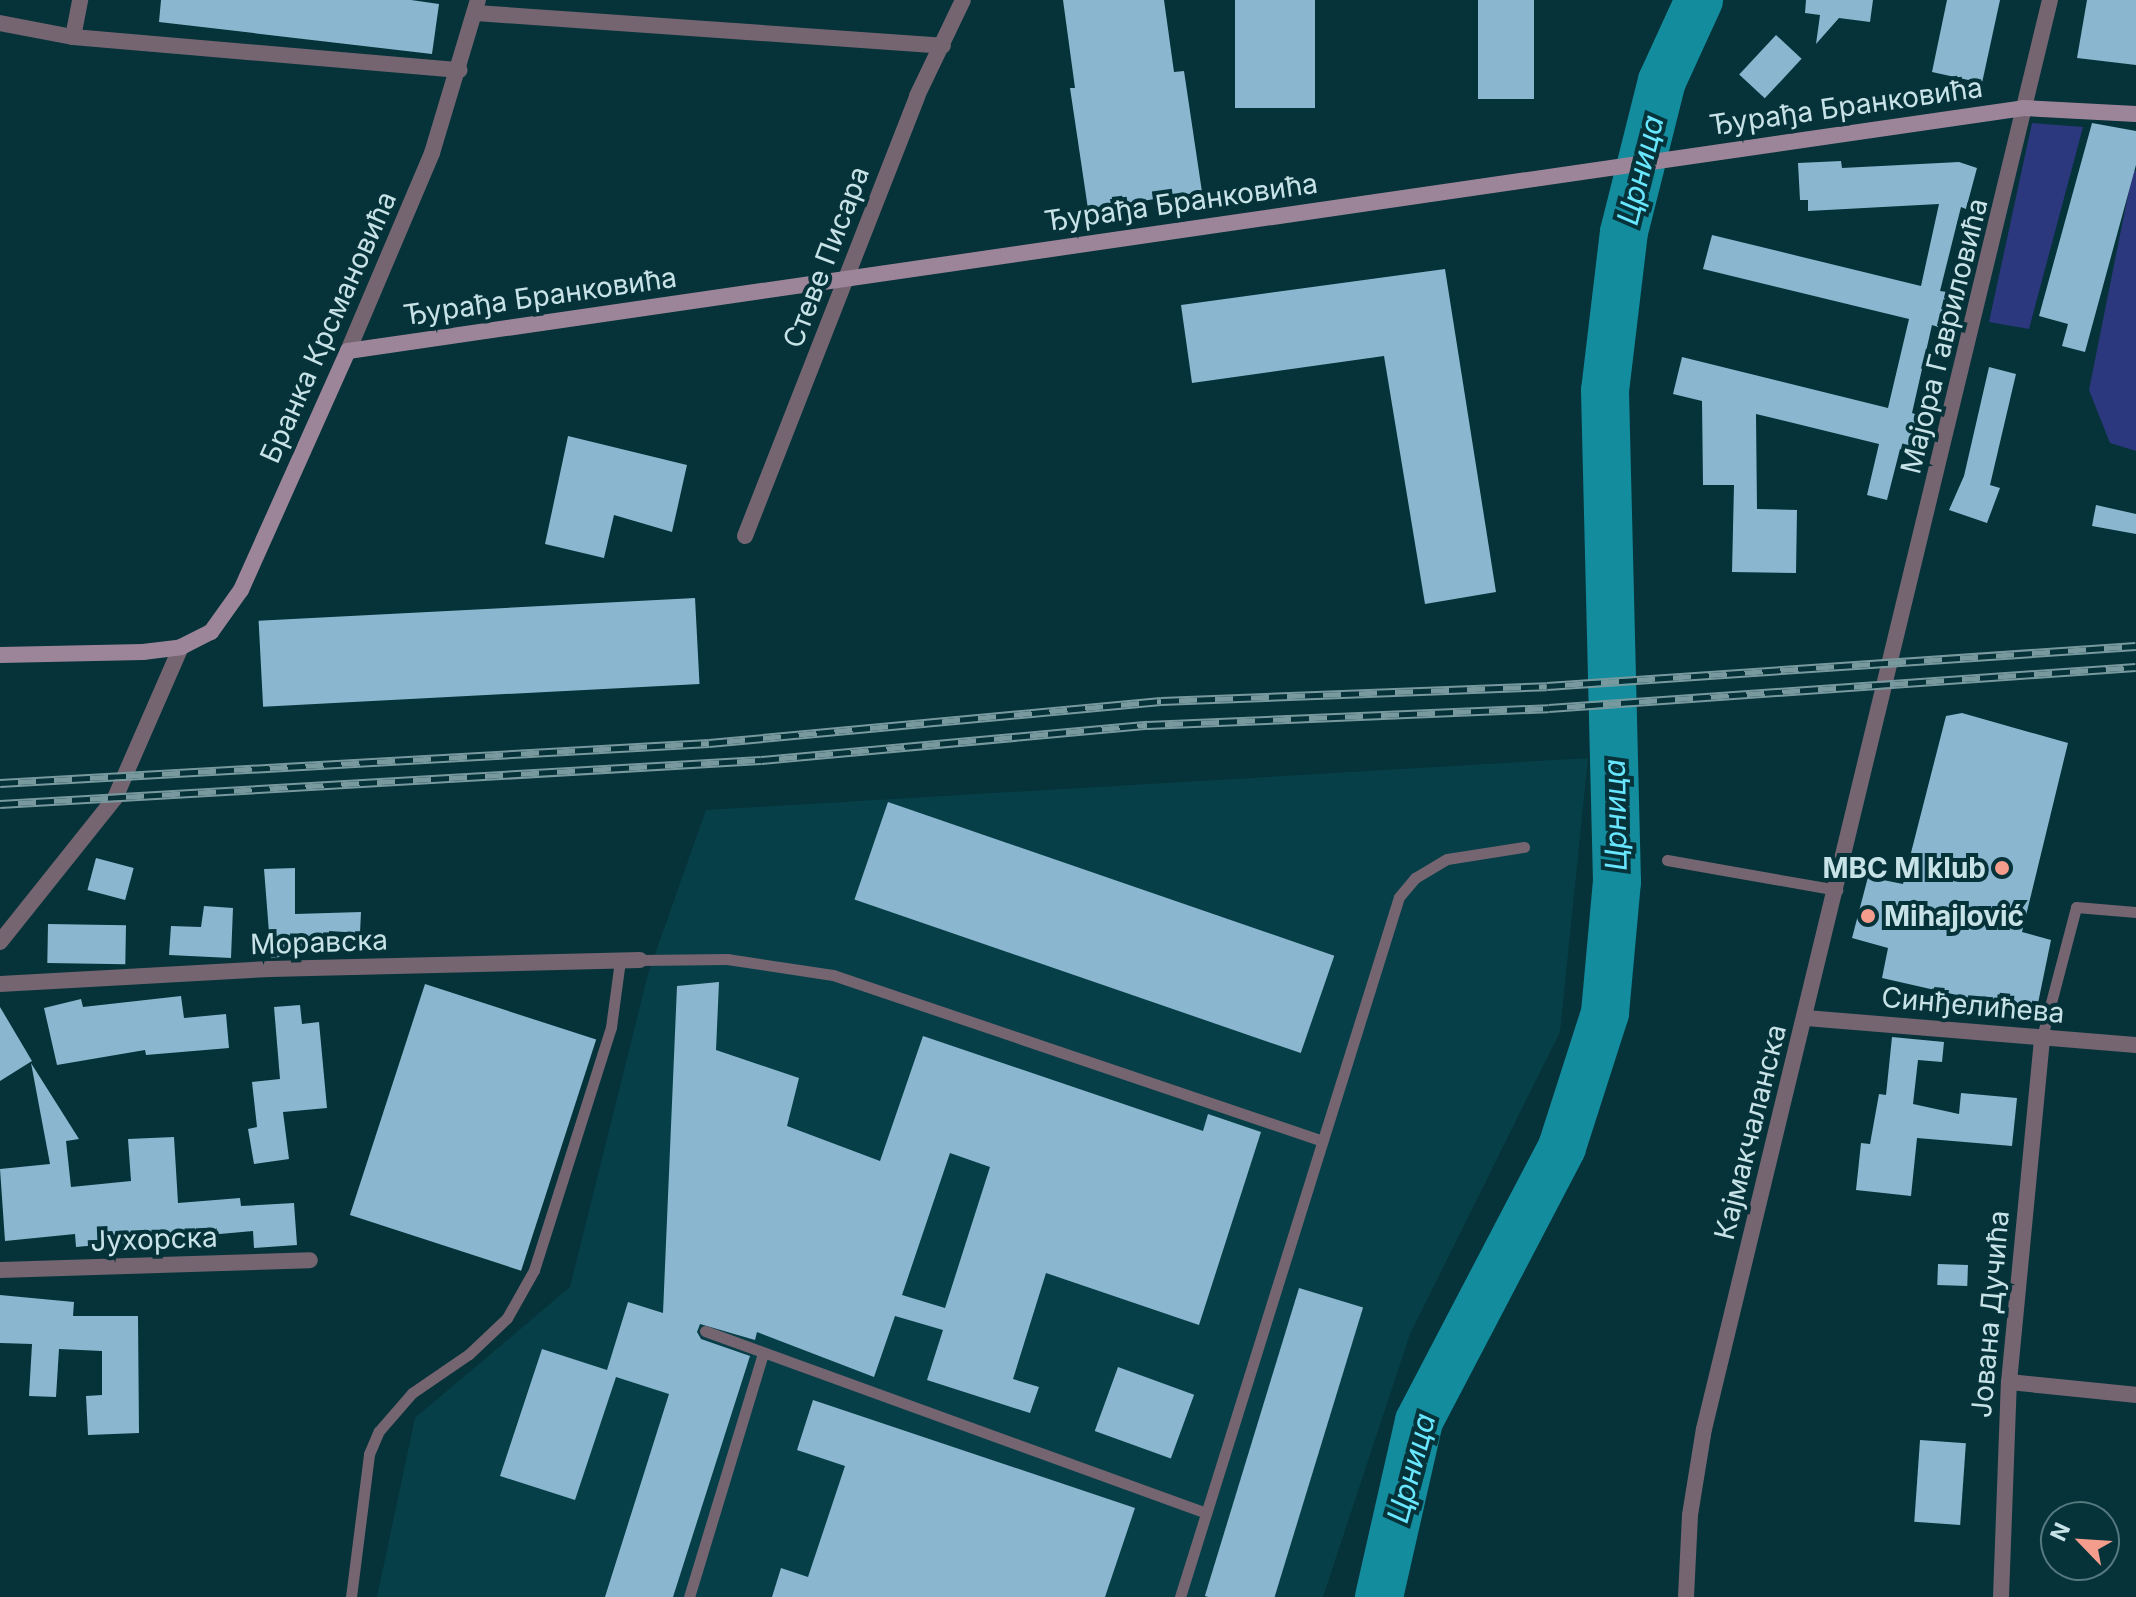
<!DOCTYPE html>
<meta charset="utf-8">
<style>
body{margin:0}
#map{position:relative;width:2136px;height:1597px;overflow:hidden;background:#063239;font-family:Inter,sans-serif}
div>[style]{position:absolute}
.built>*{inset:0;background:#073f48}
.green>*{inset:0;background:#2b387d}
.river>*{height:48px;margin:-24px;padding:0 24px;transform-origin:24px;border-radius:24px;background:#138c9e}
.building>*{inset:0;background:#8ab7cf;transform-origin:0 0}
.service>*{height:11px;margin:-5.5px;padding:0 5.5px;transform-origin:5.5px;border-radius:5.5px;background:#746571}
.minor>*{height:16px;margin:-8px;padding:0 8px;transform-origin:8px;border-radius:8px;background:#746571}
.tertiary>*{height:16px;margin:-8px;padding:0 8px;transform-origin:8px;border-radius:8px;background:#746571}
.secondary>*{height:16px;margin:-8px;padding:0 8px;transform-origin:8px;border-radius:8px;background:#9d8599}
.rail>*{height:9px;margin-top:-4.5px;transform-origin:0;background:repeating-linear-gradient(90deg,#063239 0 18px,#789a9f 0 36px);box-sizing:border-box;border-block:2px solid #789a9f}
.dots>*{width:22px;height:22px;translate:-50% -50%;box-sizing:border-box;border:4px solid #063239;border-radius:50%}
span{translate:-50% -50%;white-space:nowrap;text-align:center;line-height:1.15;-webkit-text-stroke:8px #063239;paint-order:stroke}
.street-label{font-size:28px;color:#c8e3e8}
.poi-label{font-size:28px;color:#c8e3e8;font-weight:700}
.right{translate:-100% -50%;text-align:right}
.left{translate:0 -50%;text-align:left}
.water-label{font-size:30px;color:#68e7ff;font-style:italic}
.north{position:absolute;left:2040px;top:1501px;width:80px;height:80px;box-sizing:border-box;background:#063239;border:2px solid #54797f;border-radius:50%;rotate:295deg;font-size:22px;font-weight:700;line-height:32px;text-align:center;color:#c8e3e8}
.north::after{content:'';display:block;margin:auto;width:28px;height:36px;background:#f49d8c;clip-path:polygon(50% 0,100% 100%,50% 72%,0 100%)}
</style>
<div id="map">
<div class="built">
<div style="clip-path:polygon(1588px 758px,1560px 1032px,1410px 1334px,1323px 1597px,377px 1597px,415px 1418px,570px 1287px,648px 974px,706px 810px)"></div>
</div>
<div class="green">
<div style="clip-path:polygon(2032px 123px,2083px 127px,2029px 329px,1989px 322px)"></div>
<div style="clip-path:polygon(2133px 170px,2136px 171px,2136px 451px,2110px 443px,2089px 390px)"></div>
</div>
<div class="river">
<div style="left:1379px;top:1597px;width:180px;rotate:-77.2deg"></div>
<div style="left:1419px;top:1421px;width:309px;rotate:-62.4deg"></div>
<div style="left:1562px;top:1147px;width:141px;rotate:-72.2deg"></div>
<div style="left:1605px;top:1013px;width:132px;rotate:-84.8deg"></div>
<div style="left:1617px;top:882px;width:491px;rotate:-91.4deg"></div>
<div style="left:1605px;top:391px;width:160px;rotate:-83.2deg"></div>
<div style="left:1624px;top:232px;width:156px;rotate:-75.9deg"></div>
<div style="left:1662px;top:81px;width:89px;rotate:-65.4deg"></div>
</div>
<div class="building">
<div style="clip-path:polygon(161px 0,411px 0,439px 4px,432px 54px,159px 22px)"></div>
<div style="clip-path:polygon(1063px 0,1164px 0,1174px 72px,1184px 71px,1202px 192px,1088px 209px,1070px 88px,1075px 88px)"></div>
<div style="left:1235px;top:0;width:80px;height:108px"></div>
<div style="left:1478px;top:0;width:56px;height:99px"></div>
<div style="clip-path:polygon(1806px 0,1873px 0,1870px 22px,1839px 18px,1816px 44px,1820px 15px,1805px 13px)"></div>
<div style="clip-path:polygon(1947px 0,2000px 0,1982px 83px,1932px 72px)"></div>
<div style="clip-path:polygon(2087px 0,2136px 0,2136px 65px,2077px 58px)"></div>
<div style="left:1776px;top:35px;width:35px;height:54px;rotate:43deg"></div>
<div style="clip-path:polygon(2092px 123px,2136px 131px,2136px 165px,2085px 352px,2062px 346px,2068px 324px,2039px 316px)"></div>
<div style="clip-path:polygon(1841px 161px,1842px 168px,1959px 162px,1977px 168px,1966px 209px,1961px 207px,1940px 291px,1947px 292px,1938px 327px,1932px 325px,1912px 413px,1918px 415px,1909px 452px,1900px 449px,1887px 500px,1867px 495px,1879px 444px,1756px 414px,1757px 509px,1797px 510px,1796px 573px,1732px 572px,1734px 485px,1703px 485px,1702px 401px,1673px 394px,1682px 357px,1888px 408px,1909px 319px,1703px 269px,1712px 235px,1921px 286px,1939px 204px,1808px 211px,1808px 200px,1800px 200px,1798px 163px)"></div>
<div style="clip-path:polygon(1445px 269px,1496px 592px,1425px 604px,1384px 356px,1192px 383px,1181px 305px)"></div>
<div style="clip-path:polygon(1989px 367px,2016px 374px,1990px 485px,2000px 488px,1987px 523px,1949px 510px,1964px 476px)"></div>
<div style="clip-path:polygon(568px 436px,687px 465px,672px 532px,614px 515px,604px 558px,545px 544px)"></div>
<div style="clip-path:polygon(2096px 505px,2136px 514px,2136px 534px,2092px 526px)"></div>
<div style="left:695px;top:598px;width:86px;height:437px;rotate:87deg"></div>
<div style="clip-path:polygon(1962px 713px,2068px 743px,2022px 932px,2051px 940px,2036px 1013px,1882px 978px,1888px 948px,1852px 938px,1868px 877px,1903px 884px,1946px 716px)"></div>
<div style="left:888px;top:802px;width:472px;height:103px;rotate:19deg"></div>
<div style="left:96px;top:858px;width:39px;height:33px;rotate:15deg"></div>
<div style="clip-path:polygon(295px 868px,295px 914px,361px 912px,360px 933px,329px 931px,330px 951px,271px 958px,264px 869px)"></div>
<div style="clip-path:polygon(204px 906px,233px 908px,231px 958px,169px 955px,171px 926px,201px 927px)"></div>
<div style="left:48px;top:924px;width:78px;height:39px;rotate:1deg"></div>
<div style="clip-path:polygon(evenodd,719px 982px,716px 1050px,799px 1078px,787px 1126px,880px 1161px,923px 1036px,1203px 1131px,1208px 1114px,1261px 1132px,1199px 1325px,1046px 1273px,1013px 1379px,1039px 1387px,1030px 1413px,927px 1380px,943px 1330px,895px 1316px,874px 1377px,757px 1332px,755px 1340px,700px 1324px,697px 1332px,701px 1339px,750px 1356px,673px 1597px,605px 1597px,669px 1394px,616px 1377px,575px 1500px,500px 1476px,542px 1349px,607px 1370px,628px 1302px,663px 1313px,677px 986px,719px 982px,950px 1153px,990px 1167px,945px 1308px,902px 1295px,950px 1153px)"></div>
<div style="left:425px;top:984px;width:180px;height:243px;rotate:18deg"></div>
<div style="clip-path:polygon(181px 996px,184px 1018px,226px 1014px,229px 1048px,146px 1055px,145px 1050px,57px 1065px,44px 1008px,81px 999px,83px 1007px)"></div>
<div style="clip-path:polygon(300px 1005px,302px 1024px,319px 1022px,327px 1108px,283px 1112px,289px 1159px,254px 1164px,248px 1129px,257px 1127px,252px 1082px,280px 1079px,274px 1007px)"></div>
<div style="clip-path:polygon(0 1007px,32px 1061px,0 1081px)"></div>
<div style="clip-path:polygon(1892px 1037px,1944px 1042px,1942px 1062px,1918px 1060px,1913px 1104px,1959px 1114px,1961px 1093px,2017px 1098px,2012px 1146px,1917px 1138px,1911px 1196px,1856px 1190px,1861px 1143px,1870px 1144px,1879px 1094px,1886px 1095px)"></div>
<div style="clip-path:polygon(31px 1063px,79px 1139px,66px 1141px,71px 1187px,131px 1181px,128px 1139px,174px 1137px,178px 1203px,240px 1198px,241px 1206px,294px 1203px,297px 1245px,254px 1248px,253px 1231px,76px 1247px,75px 1234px,5px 1241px,0 1169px,50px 1164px)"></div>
<div style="left:1938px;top:1264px;width:30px;height:21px;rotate:2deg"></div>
<div style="left:1299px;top:1288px;width:67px;height:322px;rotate:17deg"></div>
<div style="clip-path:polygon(0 1295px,74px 1302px,73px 1316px,138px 1316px,139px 1433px,88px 1435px,86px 1396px,102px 1395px,102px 1351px,59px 1349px,56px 1397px,29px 1396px,32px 1344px,0 1343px)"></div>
<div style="left:1118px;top:1367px;width:81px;height:68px;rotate:20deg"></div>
<div style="clip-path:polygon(813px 1400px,1135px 1508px,1105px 1597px,772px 1597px,781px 1568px,808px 1577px,845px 1466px,797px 1450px)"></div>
<div style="left:1920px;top:1440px;width:46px;height:82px;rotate:4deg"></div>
</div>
<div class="service">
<div style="left:1667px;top:860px;width:173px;rotate:10deg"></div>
<div style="left:640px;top:960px;width:87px;rotate:-0.7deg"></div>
<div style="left:727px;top:959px;width:107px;rotate:8.6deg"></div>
<div style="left:833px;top:975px;width:514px;rotate:18.72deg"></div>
<div style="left:2042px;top:1037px;width:134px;rotate:-75.3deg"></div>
<div style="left:2076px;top:907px;width:60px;rotate:4.8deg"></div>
<div style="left:705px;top:1331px;width:533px;rotate:19.96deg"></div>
<div style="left:351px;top:1597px;width:144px;rotate:-82.8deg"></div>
<div style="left:369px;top:1454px;width:25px;rotate:-67deg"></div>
<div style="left:379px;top:1431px;width:50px;rotate:-49deg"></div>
<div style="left:412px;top:1393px;width:69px;rotate:-34.4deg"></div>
<div style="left:469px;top:1354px;width:52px;rotate:-43.5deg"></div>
<div style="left:507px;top:1318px;width:55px;rotate:-60.6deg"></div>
<div style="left:534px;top:1270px;width:255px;rotate:-72.4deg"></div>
<div style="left:611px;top:1027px;width:68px;rotate:-82.3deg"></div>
<div style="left:689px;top:1597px;width:254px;rotate:-73.1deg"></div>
<div style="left:1180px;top:1597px;width:733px;rotate:-72.63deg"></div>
<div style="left:1399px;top:897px;width:25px;rotate:-50deg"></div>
<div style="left:1415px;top:878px;width:37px;rotate:-31deg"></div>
<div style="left:1447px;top:859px;width:78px;rotate:-8.9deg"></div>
</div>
<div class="minor">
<div style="left:476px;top:13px;width:468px;rotate:4deg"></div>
<div style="left:0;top:23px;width:74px;rotate:10.9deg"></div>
<div style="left:73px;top:37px;width:388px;rotate:4.9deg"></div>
<div style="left:73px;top:37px;width:38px;rotate:-79deg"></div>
<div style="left:745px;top:536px;width:472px;rotate:-68.6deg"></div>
<div style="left:917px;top:96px;width:106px;rotate:-64.4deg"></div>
<div style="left:0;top:942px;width:184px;rotate:-51.4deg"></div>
<div style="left:115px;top:798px;width:165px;rotate:-66.4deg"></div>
<div style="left:0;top:984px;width:270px;rotate:-3.2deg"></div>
<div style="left:270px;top:969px;width:370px;rotate:-1.4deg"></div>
<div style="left:1806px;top:1018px;width:331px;rotate:4.7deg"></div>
<div style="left:0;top:1270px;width:310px;rotate:-1.8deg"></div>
<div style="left:2009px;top:1382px;width:128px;rotate:5.8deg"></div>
<div style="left:2001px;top:1597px;width:215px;rotate:-87.9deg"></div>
<div style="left:2009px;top:1382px;width:347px;rotate:-84.5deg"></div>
</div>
<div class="tertiary">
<div style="left:348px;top:351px;width:215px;rotate:-67deg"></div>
<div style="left:432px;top:153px;width:160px;rotate:-73.3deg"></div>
<div style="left:1686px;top:1597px;width:82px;rotate:-87.2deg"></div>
<div style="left:1690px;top:1515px;width:87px;rotate:-80.8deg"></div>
<div style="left:1704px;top:1429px;width:1470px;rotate:-76.39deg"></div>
</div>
<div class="secondary">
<div style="left:0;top:655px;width:143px;rotate:-1.2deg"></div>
<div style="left:143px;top:652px;width:38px;rotate:-7deg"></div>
<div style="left:181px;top:647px;width:34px;rotate:-27deg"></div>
<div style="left:211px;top:632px;width:52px;rotate:-54.5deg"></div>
<div style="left:241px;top:590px;width:262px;rotate:-65.9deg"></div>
<div style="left:348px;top:351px;width:1693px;rotate:-8.25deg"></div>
<div style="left:2023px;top:108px;width:113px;rotate:3deg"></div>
</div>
<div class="rail">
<div style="left:0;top:783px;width:710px;rotate:-3.23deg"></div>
<div style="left:709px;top:743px;width:454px;rotate:-5.3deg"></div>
<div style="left:1161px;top:701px;width:386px;rotate:-2.2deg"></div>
<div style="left:1547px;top:686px;width:590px;rotate:-3.89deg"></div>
<div style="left:0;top:804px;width:762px;rotate:-3.31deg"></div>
<div style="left:761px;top:760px;width:388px;rotate:-5.2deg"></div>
<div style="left:1147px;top:725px;width:402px;rotate:-2.4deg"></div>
<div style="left:1549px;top:708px;width:588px;rotate:-4deg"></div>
</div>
<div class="dots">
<div style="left:2002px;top:868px;background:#f49d8c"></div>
<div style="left:1868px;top:916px;background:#f49d8c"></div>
</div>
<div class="street-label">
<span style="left:1846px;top:106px;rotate:-8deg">Ђурађа Бранковића</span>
<span style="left:1181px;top:202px;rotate:-8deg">Ђурађа Бранковића</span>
<span style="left:826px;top:257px;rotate:-69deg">Стеве Писара</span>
<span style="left:540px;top:296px;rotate:-8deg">Ђурађа Бранковића</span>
<span style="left:328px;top:327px;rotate:-66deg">Бранка Крсмановића</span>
<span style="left:1944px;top:336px;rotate:-76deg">Мајора Гавриловића</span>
<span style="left:319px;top:942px;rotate:-2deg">Моравска</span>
<span style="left:1973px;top:1005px;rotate:5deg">Синђелићева</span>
<span style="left:1750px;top:1132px;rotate:-76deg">Кајмакчаланска</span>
<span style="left:154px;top:1239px;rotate:-2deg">Јухорска</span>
<span style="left:1990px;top:1314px;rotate:-85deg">Јована Дучића</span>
</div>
<div class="poi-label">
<span class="right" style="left:1986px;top:868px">MBC M klub</span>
<span class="left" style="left:1884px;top:916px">Mihajlović</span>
</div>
<div class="water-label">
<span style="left:1640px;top:170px;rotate:-76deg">Црница</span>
<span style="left:1615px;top:815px;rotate:-91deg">Црница</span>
<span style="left:1411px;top:1468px;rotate:-75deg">Црница</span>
</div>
<div class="north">N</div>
</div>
